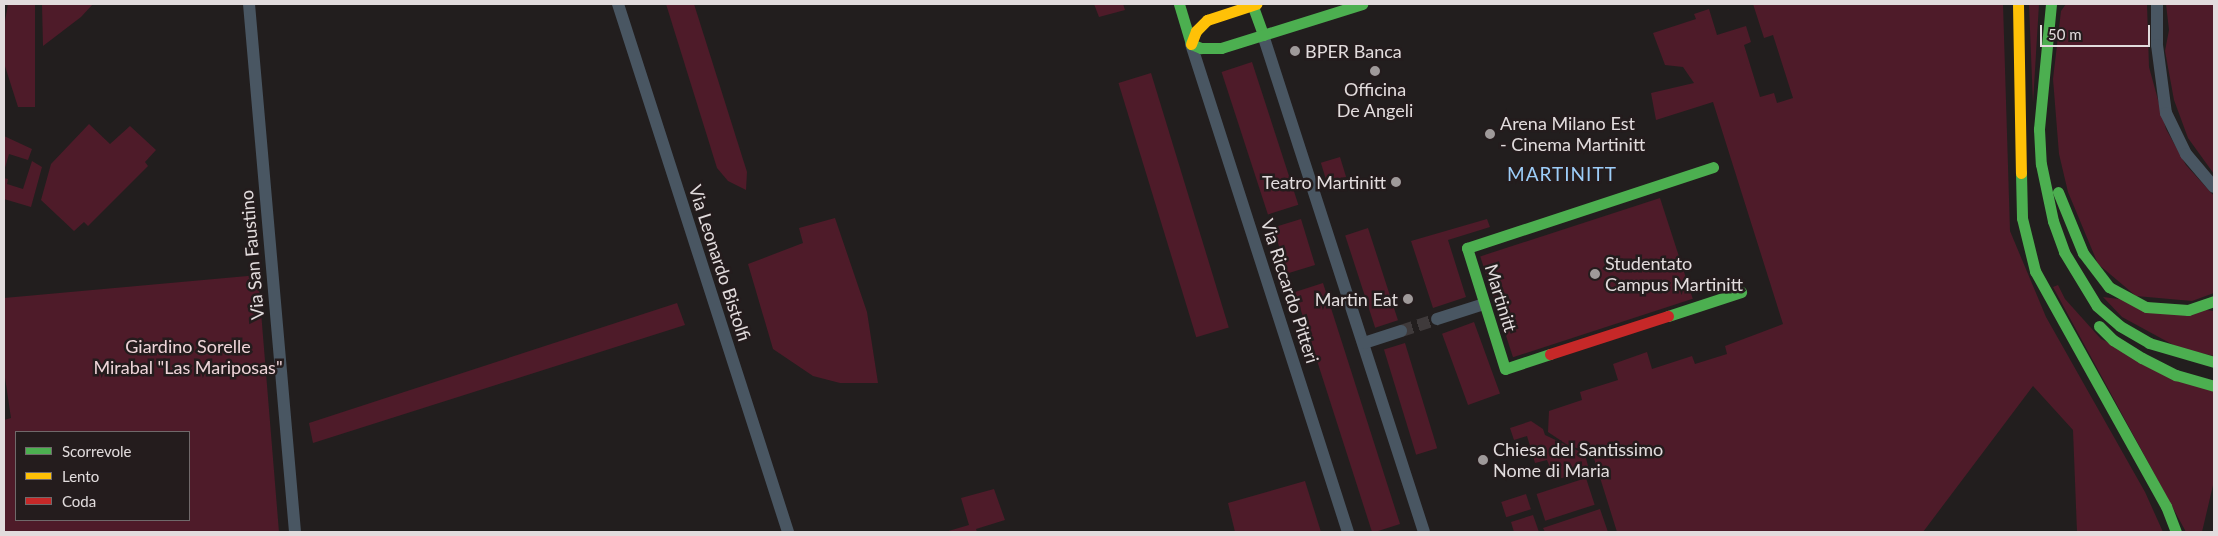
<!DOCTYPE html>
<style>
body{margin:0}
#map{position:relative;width:2218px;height:536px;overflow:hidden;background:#221e1e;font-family:Lato,sans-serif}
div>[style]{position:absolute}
.green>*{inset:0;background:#4e1b29;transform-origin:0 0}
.street-tunnel>*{height:12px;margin-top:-6px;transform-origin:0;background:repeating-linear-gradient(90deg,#3f3a3b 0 12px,transparent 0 18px)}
.street>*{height:12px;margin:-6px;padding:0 6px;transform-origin:6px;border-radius:6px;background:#495662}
.fast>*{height:11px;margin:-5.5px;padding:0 5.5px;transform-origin:5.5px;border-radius:5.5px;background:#4caf50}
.slow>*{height:11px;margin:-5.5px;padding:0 5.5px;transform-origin:5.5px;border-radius:5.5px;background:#ffc107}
.jam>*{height:11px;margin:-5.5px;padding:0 5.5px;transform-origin:5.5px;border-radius:5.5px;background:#c62828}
.dots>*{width:14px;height:14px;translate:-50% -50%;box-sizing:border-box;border:2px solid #241c1d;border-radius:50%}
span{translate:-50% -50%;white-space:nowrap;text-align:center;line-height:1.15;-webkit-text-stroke:5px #241c1d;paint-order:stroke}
.poi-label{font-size:18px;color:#e2dcdd}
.left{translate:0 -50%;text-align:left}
.right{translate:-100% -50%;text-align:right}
.street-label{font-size:18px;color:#e2dcdd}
.park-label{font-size:18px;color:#eed4d8}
.neighbourhood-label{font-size:19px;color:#9dcef9;letter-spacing:1px}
.frame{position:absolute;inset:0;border:5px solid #e2dcdd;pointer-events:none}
.legend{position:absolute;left:15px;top:431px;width:175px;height:90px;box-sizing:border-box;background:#241c1d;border:1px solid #70696a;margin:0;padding:6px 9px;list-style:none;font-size:15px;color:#e2dcdd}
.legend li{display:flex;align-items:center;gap:10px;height:25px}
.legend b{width:25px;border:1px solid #70696a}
.scale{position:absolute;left:2040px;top:25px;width:110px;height:22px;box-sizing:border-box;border:2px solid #e2dcdd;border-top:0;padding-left:6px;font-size:15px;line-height:18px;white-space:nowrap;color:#e2dcdd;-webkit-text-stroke:4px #241c1d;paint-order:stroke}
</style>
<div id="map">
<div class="green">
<div style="clip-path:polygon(8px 4px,35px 4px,35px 107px,18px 107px,4px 63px,4px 27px)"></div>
<div style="clip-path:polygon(42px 4px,93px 4px,81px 17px,43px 46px)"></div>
<div style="clip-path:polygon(666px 4px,694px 4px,747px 172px,746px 190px,728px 181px,717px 168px)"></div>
<div style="clip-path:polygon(1094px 4px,1123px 4px,1125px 10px,1099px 17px)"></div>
<div style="clip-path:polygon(1753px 4px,2003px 4px,2010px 231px,2046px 317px,2145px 492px,2163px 532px,2077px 532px,2073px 430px,2033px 386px,1923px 532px,1617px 532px,1592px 452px,1569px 446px,1548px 432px,1549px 411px,1582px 400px,1580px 392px,1618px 380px,1613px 364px,1647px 352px,1652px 369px,1692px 356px,1695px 364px,1727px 354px,1725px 346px,1783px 324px,1713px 102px,1656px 120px,1651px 93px,1694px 83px,1683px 67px,1665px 65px,1653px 33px,1696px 19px,1694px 14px,1709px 9px,1717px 35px,1746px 26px,1751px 42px,1744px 45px,1760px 97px,1774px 93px,1777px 103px,1793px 98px,1773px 35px,1764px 38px)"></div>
<div style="clip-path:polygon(2029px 4px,2039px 4px,2033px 103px,2031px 55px)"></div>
<div style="clip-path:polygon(2066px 4px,2147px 4px,2149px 67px,2166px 129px,2186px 165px,2214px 196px,2214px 293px,2192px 301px,2136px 296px,2098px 264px,2068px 192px,2059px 154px,2053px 79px,2061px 11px)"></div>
<div style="clip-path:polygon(2166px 4px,2214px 4px,2214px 174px,2188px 138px,2174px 100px,2165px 51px,2169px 30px)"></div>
<div style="left:1252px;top:62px;width:150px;height:32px;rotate:72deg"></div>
<div style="left:1151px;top:73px;width:266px;height:34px;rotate:73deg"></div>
<div style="clip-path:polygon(89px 124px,110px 144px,130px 126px,156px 150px,145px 162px,148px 166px,88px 226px,84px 222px,74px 231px,41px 200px,51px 164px)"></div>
<div style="clip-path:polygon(4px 136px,32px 149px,28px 160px,9px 154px,4px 171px)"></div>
<div style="left:1340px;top:157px;width:21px;height:20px;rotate:73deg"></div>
<div style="clip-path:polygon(32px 161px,42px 167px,31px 207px,4px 199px,4px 178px,8px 179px,7px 184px,23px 189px)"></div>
<div style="left:1660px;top:198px;width:106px;height:189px;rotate:72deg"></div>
<div style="clip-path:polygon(835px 218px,867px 312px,878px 383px,840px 383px,813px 376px,773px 349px,748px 264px,803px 243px,799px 228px)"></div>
<div style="left:1301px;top:219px;width:48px;height:29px;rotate:73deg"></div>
<div style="clip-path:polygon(1487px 219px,1490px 227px,1448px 240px,1466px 297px,1433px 308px,1411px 241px)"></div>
<div style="left:1368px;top:228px;width:97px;height:24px;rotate:72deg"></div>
<div style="clip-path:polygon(evenodd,258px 275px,279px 532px,4px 532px,4px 420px,11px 418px,4px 371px,4px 298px,258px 275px,189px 432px,189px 520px,16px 520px,16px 432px,189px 432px)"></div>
<div style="clip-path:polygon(1323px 283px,1400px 524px,1375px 532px,1372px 532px,1295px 292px)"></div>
<div style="clip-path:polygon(2058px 285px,2065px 299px,2101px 339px,2214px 392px,2214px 481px,2202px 532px,2186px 532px,2053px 287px)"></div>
<div style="clip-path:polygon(2103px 297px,2214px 311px,2214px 356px,2179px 348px,2122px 317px)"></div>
<div style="clip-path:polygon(677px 303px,685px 325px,313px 443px,309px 423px)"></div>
<div style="left:1474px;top:322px;width:76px;height:34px;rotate:70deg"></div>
<div style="left:1405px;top:343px;width:110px;height:22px;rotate:73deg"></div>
<div style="clip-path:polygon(1531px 421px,1543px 429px,1545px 435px,1585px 454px,1589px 470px,1555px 480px,1547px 460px,1535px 463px,1527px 436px,1514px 440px,1510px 428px)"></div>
<div style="left:1586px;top:478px;width:28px;height:52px;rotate:72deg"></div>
<div style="clip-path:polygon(1305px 481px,1321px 532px,1235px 532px,1228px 503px)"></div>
<div style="clip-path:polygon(994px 489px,1005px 520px,976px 529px,977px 532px,945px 532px,969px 525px,961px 498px)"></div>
<div style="left:1526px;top:494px;width:16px;height:26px;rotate:72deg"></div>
<div style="clip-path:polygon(1600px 509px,1608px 532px,1545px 532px,1543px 528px)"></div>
<div style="clip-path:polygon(1533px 515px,1539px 532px,1514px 532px,1511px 522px)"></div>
</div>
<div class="street-tunnel">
<div style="left:1401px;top:331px;width:38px;rotate:-18deg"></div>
</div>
<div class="street">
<div style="left:249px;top:4px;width:530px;rotate:85.02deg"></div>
<div style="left:618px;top:4px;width:555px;rotate:72.15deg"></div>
<div style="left:2157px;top:4px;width:41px;rotate:90deg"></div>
<div style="left:2157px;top:45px;width:69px;rotate:82.5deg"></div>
<div style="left:2166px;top:113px;width:46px;rotate:64deg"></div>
<div style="left:2186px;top:154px;width:43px;rotate:49.7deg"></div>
<div style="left:1263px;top:35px;width:522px;rotate:72.05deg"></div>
<div style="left:1191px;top:44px;width:513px;rotate:72.17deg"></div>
<div style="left:1437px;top:319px;width:49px;rotate:-17.7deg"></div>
<div style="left:1364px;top:343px;width:39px;rotate:-18deg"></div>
</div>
<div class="fast">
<div style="left:1179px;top:4px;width:42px;rotate:73.3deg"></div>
<div style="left:1252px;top:4px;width:33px;rotate:70deg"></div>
<div style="left:2051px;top:4px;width:126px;rotate:95.5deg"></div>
<div style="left:2039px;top:129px;width:35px;rotate:87deg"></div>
<div style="left:2041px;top:164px;width:58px;rotate:78.1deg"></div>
<div style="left:2053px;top:221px;width:33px;rotate:70deg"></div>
<div style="left:2064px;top:252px;width:63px;rotate:58.6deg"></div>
<div style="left:2097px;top:306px;width:30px;rotate:41deg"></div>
<div style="left:2120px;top:326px;width:34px;rotate:30deg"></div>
<div style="left:2149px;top:343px;width:68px;rotate:16.3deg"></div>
<div style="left:1191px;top:44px;width:11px;rotate:22deg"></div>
<div style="left:1201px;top:48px;width:20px"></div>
<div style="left:1221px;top:48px;width:148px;rotate:-17.3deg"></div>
<div style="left:2021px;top:173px;width:45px;rotate:88.7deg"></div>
<div style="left:2022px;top:218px;width:55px;rotate:76.2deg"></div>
<div style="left:2035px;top:271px;width:269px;rotate:60.9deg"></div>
<div style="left:2166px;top:506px;width:28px;rotate:69deg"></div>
<div style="left:2058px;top:192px;width:66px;rotate:67.7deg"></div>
<div style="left:2083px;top:253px;width:43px;rotate:52.6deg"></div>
<div style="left:2109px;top:287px;width:42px;rotate:28.4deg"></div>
<div style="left:2146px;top:307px;width:42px;rotate:4.1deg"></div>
<div style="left:2188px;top:310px;width:28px;rotate:-19deg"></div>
<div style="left:1668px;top:316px;width:77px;rotate:-18.2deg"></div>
<div style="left:2099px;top:326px;width:20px;rotate:45deg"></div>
<div style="left:2113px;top:340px;width:34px;rotate:32deg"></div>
<div style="left:2142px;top:358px;width:38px;rotate:27deg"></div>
<div style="left:2176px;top:375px;width:40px;rotate:16deg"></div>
<div style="left:1550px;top:354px;width:47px;rotate:161.6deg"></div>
<div style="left:1505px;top:369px;width:127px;rotate:-107.4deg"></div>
<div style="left:1467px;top:248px;width:259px;rotate:-18.2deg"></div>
</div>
<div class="slow">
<div style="left:2018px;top:4px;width:169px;rotate:89deg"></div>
<div style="left:1191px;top:44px;width:14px;rotate:-69deg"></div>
<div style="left:1196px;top:31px;width:16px;rotate:-45deg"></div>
<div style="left:1207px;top:20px;width:52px;rotate:-18.1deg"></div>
</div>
<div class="jam">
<div style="left:1550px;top:354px;width:124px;rotate:-17.9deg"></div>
</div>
<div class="dots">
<div style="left:1295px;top:51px;background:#9f9a9a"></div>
<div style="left:1375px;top:71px;background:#9f9a9a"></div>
<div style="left:1490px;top:134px;background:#9f9a9a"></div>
<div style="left:1396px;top:182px;background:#9f9a9a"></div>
<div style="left:1595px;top:274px;background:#9f9a9a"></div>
<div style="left:1408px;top:299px;background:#9f9a9a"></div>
<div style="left:1483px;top:460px;background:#9f9a9a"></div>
</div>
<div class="poi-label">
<span class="left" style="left:1305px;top:51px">BPER Banca</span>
<span style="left:1375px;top:100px">Officina<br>De Angeli</span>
<span class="left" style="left:1500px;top:134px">Arena Milano Est<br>- Cinema Martinitt</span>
<span class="right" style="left:1386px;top:182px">Teatro Martinitt</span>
<span class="left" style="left:1605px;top:274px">Studentato<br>Campus Martinitt</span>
<span class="right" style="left:1398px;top:299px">Martin Eat</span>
<span class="left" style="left:1493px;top:460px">Chiesa del Santissimo<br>Nome di Maria</span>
</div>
<div class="street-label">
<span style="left:252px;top:255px;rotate:-95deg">Via San Faustino</span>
<span style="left:720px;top:263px;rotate:72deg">Via Leonardo Bistolfi</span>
<span style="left:1290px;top:291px;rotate:72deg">Via Riccardo Pitteri</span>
<span style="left:1501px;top:298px;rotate:73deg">Martinitt</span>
</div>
<div class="park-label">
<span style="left:188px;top:357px">Giardino Sorelle<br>Mirabal "Las Mariposas"</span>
</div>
<div class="neighbourhood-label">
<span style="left:1562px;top:174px">MARTINITT</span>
</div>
<div class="frame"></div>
<ul class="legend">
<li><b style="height:6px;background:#4caf50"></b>Scorrevole</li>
<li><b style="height:6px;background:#ffc107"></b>Lento</li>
<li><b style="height:6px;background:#c62828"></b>Coda</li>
</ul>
<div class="scale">50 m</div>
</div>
